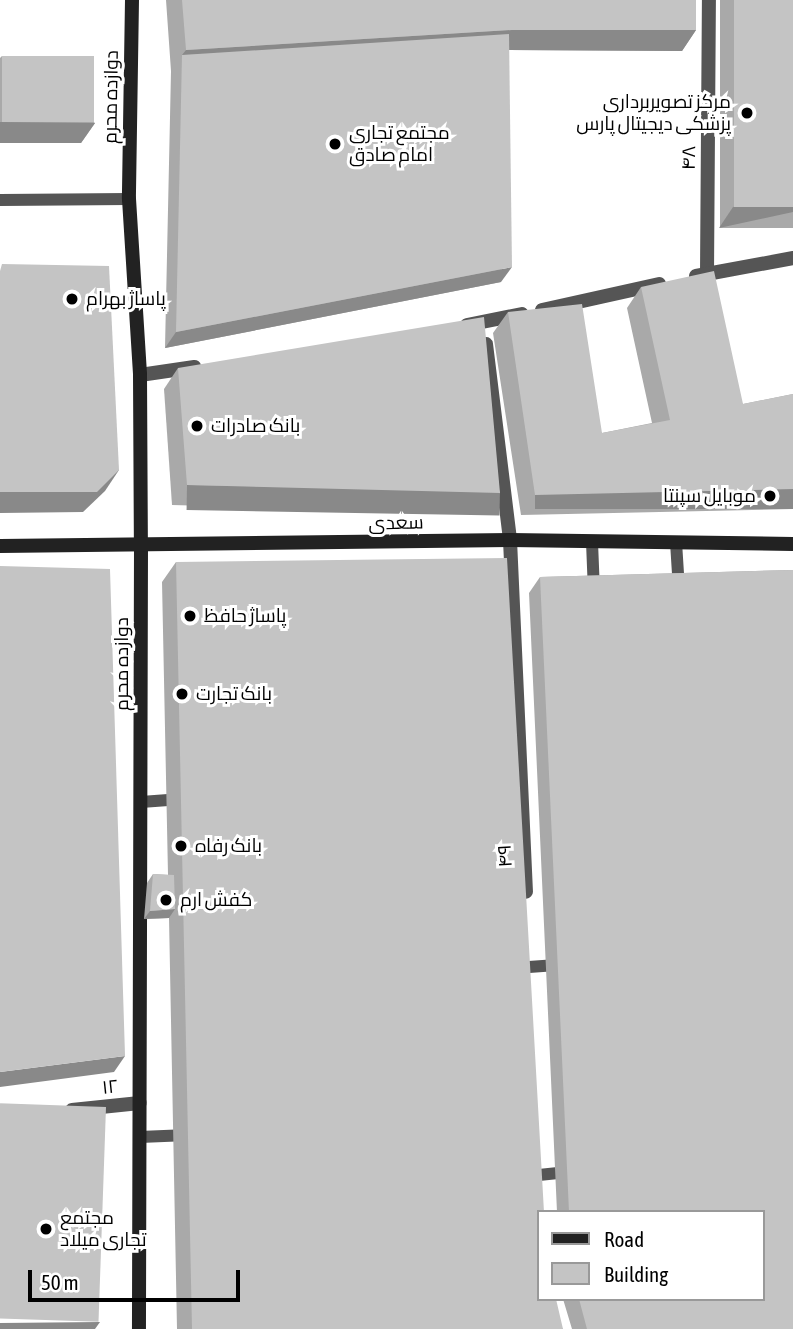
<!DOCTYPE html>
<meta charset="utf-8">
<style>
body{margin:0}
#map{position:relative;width:793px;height:1329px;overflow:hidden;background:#fff;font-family:"Asap Condensed",Cairo,sans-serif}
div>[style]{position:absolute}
.service>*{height:12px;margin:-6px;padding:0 6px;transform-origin:6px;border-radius:6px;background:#555}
.minor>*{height:14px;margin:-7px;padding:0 7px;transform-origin:7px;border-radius:7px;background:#555}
.secondary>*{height:14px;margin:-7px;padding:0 7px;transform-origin:7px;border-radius:7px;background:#222}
.wall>*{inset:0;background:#a9a9a9;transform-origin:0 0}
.shaded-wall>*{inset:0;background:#898989;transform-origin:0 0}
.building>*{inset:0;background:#c4c4c4;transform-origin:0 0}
.dots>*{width:19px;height:19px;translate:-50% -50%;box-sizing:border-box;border:4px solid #fff;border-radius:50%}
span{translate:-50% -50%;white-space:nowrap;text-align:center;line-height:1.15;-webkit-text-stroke:6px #fff;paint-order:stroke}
.street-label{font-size:19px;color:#000}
.poi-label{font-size:19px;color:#000}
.right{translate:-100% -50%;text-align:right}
.left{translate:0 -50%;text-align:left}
.legend{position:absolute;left:537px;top:1210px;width:228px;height:91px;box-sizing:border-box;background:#fff;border:2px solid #999;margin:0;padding:9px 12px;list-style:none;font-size:21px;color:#000}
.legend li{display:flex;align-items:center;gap:14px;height:35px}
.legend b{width:35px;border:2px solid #999}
.scale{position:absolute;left:28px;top:1270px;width:212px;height:32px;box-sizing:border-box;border:4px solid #000;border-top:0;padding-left:9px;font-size:21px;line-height:24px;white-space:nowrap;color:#000;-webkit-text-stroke:5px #fff;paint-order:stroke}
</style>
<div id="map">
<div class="service">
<div style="left:0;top:200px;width:129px;rotate:-0.4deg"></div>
<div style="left:592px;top:542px;width:49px;rotate:87.7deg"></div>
<div style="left:676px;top:542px;width:48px;rotate:86.4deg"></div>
<div style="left:141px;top:802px;width:41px;rotate:-4.2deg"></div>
<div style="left:529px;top:967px;width:31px;rotate:-4deg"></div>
<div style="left:140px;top:1137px;width:48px;rotate:-2.4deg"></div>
<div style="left:539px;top:1175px;width:31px;rotate:-6deg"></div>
</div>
<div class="minor">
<div style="left:707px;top:274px;width:274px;rotate:-89.6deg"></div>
<div style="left:696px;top:276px;width:99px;rotate:-10.5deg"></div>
<div style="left:542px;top:310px;width:120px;rotate:-12.5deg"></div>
<div style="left:467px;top:325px;width:56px;rotate:-11.3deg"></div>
<div style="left:486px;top:344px;width:197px;rotate:83deg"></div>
<div style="left:510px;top:540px;width:352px;rotate:87.4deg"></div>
<div style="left:140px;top:375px;width:55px;rotate:-8.4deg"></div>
<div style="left:72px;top:1110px;width:68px;rotate:-5.9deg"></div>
</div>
<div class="secondary">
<div style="left:132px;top:0;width:199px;rotate:90.9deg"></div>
<div style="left:129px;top:199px;width:176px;rotate:86.4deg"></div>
<div style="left:140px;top:375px;width:172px;rotate:89.7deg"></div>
<div style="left:141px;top:547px;width:782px;rotate:90.15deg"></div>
<div style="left:0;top:546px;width:510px;rotate:-0.67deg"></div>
<div style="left:510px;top:540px;width:283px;rotate:0.8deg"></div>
</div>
<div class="wall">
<div style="clip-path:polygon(166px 0,696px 0,696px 30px,682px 51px,509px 50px,501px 282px,165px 348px,171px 71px)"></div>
<div style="left:720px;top:0;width:73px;height:228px"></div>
<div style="clip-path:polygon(2px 56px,95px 123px,81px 143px,0 143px,0 58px)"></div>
<div style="clip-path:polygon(641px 287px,743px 404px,793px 394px,793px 509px,521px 515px,493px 333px,508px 312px,602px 433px,652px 423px,627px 308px)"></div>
<div style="clip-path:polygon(178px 368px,500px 493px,486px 513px,172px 505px,164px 389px)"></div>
<div style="clip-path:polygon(176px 562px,539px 1299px,563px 1329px,177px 1329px,169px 918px,144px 919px,147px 883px,153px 874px,168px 875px,162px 582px)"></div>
<div style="clip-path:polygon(793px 570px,793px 1329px,572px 1329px,563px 1299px,763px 1299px,763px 1212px,557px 1212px,529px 593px,540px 577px)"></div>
</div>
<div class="shaded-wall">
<div style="clip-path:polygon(512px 30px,696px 30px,682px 51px,498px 50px,182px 55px,186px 50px)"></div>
<div style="clip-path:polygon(0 122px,95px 123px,81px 143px,0 143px)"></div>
<div style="clip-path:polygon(793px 194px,793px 212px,719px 228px,733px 207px)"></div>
<div style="clip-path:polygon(512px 267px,501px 282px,165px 348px,176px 332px)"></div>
<div style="clip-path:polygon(119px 470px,105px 491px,83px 512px,0 513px,0 492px)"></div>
<div style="left:187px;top:485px;width:313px;height:25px;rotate:1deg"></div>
<div style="left:793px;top:489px;width:20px;height:258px;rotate:90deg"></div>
<div style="clip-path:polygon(175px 909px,169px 918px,144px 919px,150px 911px)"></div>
<div style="clip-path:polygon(125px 1056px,114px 1072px,0 1087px,0 1072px)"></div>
<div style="clip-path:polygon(100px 1322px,95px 1329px,0 1329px,0 1323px)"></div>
</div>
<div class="building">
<div style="clip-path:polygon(182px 0,696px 0,696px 30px,512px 30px,186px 50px)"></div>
<div style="left:734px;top:0;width:59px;height:207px"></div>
<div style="clip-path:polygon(509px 34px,512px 267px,176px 332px,182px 55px)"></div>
<div style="left:2px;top:56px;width:92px;height:66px"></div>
<div style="clip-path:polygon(2px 264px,109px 266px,119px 470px,97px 492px,0 492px,0 271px)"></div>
<div style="clip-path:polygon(714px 271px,743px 404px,793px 394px,793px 489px,535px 495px,508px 312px,582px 304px,602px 433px,670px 420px,641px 287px)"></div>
<div style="clip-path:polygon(484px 317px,500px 493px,187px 485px,178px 368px)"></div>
<div style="clip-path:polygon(507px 558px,544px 1212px,539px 1212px,539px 1299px,556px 1299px,563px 1329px,192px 1329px,176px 562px)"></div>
<div style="clip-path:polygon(0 566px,110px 569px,125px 1056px,0 1072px)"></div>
<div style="clip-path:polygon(793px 570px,793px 1329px,587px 1329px,579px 1299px,763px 1299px,763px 1212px,569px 1212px,540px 577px)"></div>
<div style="clip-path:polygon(153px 874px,174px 875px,175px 909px,150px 911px)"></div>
<div style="left:106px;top:1107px;width:215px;height:106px;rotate:92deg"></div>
</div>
<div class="dots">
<div style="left:747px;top:113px;background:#000"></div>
<div style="left:335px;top:144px;background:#000"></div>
<div style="left:72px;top:299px;background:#000"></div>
<div style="left:197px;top:426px;background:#000"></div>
<div style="left:770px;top:496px;background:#000"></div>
<div style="left:190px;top:616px;background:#000"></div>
<div style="left:182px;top:694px;background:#000"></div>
<div style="left:181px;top:846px;background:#000"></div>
<div style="left:166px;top:900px;background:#000"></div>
<div style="left:46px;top:1229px;background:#000"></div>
</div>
<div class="street-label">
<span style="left:111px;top:97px;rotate:-89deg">دوازده محرم</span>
<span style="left:689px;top:158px;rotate:-89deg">۴۸</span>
<span style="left:396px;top:523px;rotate:-1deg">سعدی</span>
<span style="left:122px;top:664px;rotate:-90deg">دوازده محرم</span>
<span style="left:505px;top:856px;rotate:-93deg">۴۹</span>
<span style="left:110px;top:1087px;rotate:-6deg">۱۲</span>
</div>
<div class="poi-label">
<span class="right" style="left:731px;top:113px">مرکز تصویربرداری<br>پزشکی دیجیتال پارس</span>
<span class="left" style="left:349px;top:144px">مجتمع تجاری<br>امام صادق</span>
<span class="left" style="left:86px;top:299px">پاساژ بهرام</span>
<span class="left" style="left:211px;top:426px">بانک صادرات</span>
<span class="right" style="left:756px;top:496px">موبایل سپنتا</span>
<span class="left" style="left:204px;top:616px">پاساژ حافظ</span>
<span class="left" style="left:196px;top:694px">بانک تجارت</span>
<span class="left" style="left:195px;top:846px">بانک رفاه</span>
<span class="left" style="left:180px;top:900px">کفش ارم</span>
<span class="left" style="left:60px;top:1229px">مجتمع<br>تجاری میلاد</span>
</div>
<ul class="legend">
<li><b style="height:9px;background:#222"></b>Road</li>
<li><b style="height:19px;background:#c4c4c4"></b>Building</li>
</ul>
<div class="scale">50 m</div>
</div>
